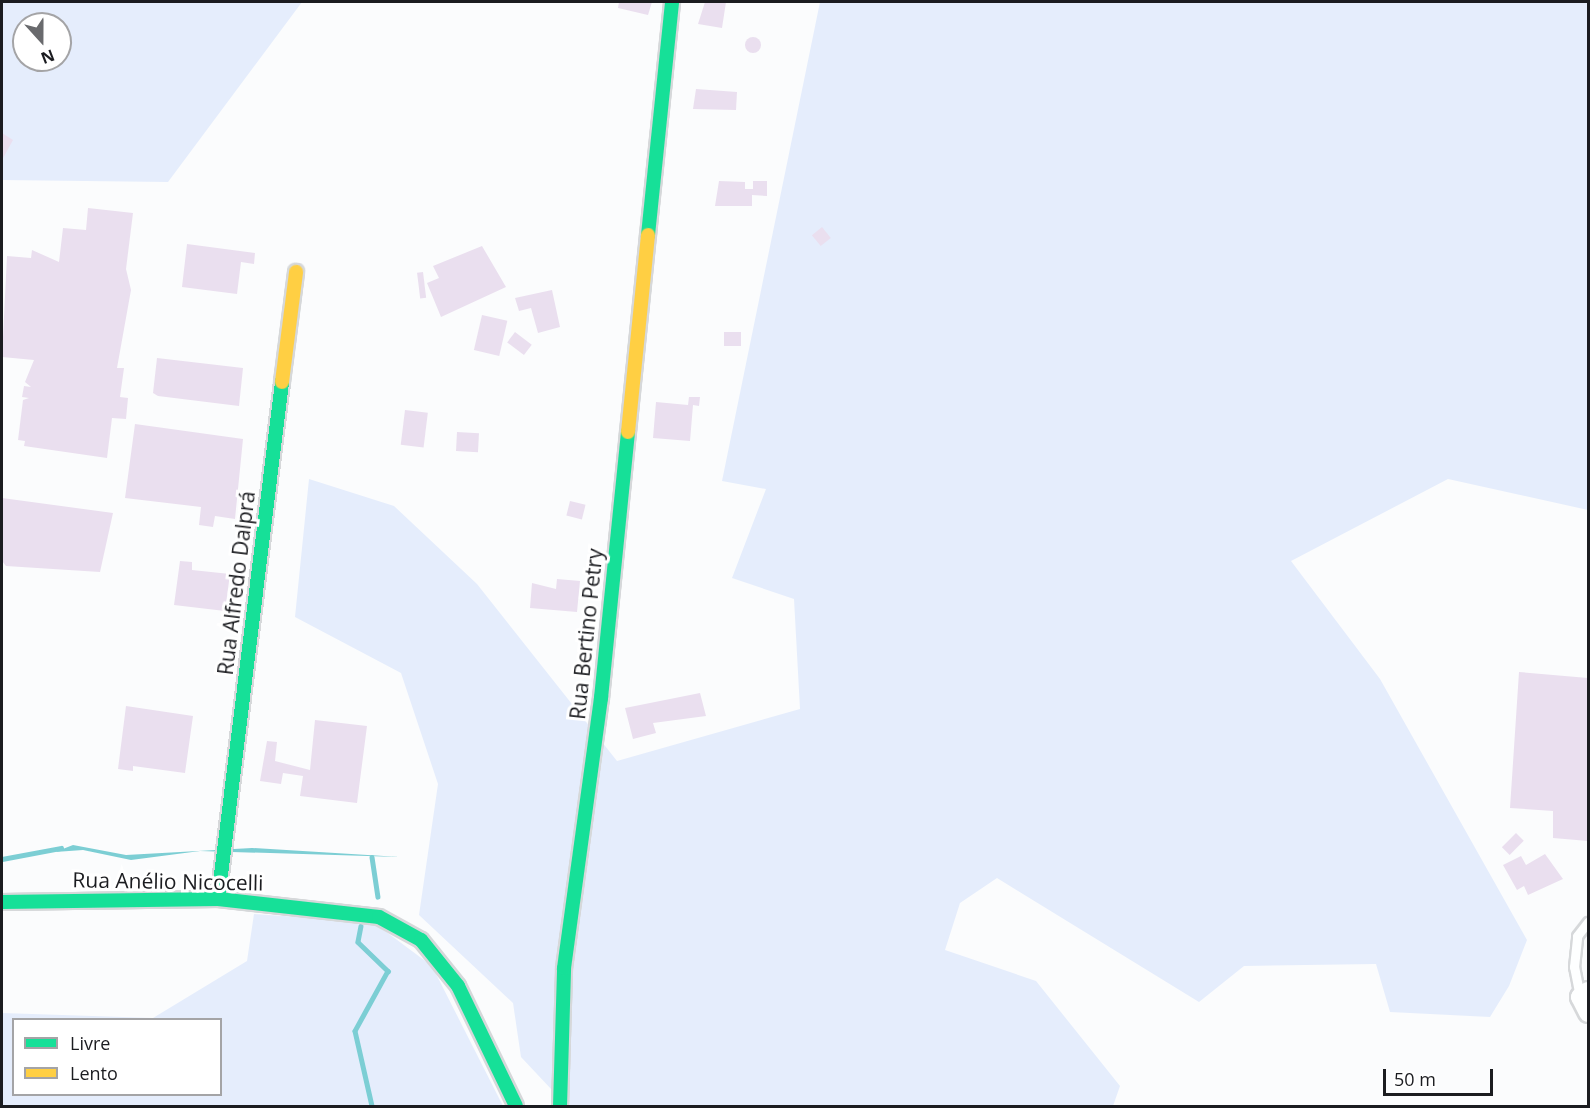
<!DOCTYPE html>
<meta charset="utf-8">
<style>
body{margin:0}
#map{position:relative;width:1590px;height:1108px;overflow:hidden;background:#fbfcfd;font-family:"Open Sans",sans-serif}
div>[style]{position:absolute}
.green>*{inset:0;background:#e5edfc}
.water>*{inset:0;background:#7cced4}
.stream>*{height:4.5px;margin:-2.25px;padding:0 2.25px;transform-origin:2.25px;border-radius:2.25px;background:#7cced4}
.building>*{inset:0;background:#eadfef;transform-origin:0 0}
.round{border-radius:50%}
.roads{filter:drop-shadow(2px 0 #d6d8da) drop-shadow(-2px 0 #d6d8da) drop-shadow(0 2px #d6d8da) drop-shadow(0 -2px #d6d8da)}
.lane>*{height:9px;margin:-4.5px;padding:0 4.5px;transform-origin:4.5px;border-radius:4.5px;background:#feffff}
.street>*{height:18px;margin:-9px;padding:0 9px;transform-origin:9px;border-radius:9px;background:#feffff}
.fast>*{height:14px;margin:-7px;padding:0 7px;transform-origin:7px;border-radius:7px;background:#16e098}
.slow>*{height:14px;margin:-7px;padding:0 7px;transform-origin:7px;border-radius:7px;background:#ffcf43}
span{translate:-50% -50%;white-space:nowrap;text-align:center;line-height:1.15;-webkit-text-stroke:6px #fff;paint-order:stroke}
.street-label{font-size:21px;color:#1b1c20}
.frame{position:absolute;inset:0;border:3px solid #1b1c20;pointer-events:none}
.legend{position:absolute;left:12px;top:1018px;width:210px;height:78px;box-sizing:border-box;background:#fff;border:2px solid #a4a4a6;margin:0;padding:8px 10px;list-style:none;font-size:18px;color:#1b1c20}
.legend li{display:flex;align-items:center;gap:12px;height:30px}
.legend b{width:30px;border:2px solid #a4a4a6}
.north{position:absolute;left:12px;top:12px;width:60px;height:60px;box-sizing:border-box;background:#fff;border:2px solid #a4a4a6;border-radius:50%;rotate:159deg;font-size:16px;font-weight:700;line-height:24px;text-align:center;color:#1b1c20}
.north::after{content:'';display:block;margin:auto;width:21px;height:27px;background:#696a6d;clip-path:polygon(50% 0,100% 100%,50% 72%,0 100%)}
.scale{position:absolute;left:1383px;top:1069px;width:110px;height:27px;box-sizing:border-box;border:3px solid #1b1c20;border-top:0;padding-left:8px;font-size:18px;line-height:21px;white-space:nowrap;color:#1b1c20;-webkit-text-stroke:4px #fff;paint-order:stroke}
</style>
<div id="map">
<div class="green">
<div style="clip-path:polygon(evenodd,2px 2px,302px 2px,168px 182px,2px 180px,2px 2px,24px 24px,60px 24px,60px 60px,24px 60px,24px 24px)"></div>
<div style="clip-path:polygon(820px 2px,1588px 2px,1588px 510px,1448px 479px,1291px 561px,1380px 679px,1527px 940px,1509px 986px,1490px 1017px,1390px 1012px,1376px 964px,1244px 966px,1199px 1002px,997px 878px,960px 903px,945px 950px,1036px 981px,1120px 1086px,1113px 1106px,567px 1106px,521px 1057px,513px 1003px,419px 915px,438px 784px,401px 673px,295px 617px,309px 479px,394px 506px,477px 584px,617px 761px,800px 709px,794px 599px,732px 578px,766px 489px,722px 481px)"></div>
<div style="clip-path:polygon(evenodd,254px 914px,373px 922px,432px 966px,503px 1106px,2px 1106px,2px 1013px,153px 1018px,247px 961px,254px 914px,14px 1020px,220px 1020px,220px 1094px,14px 1094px,14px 1020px)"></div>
</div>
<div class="water">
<div style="clip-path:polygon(73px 845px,126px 855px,252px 848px,400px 857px,200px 851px,131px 860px,83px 850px,55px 852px)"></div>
</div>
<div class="stream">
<div style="left:372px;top:857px;width:40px;rotate:81.5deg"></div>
<div style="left:2px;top:859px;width:60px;rotate:-10.6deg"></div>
<div style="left:361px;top:926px;width:16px;rotate:101deg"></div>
<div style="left:358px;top:942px;width:42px;rotate:44deg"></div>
<div style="left:388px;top:971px;width:68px;rotate:118.8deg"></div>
<div style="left:355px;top:1031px;width:77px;rotate:77.2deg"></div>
</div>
<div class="building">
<div style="clip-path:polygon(619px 2px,652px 2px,648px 15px,618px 8px)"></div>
<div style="clip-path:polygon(705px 2px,726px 2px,722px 28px,698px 24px)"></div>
<div class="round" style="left:745px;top:37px;width:16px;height:16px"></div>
<div style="clip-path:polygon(696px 89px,737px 92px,736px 110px,693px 109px)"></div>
<div style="clip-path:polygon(2px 133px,13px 140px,2px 160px)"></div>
<div style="clip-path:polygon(719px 181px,745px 182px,745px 189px,753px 189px,753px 181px,767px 181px,767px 196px,752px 195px,752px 206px,715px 206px)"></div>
<div style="clip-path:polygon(88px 208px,133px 213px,126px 269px,131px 290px,117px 368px,124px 368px,120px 397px,128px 398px,126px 419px,112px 418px,107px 458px,24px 446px,25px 441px,18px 440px,23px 400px,29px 398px,22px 397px,24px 386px,31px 387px,25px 382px,34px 360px,2px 357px,7px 256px,31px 258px,32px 250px,59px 262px,63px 228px,86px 230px)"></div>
<div style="left:822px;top:227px;width:14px;height:13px;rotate:51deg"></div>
<div style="clip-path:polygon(187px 244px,255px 253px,254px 264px,241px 262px,237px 294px,182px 287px)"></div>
<div style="clip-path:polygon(482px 246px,506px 287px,441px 317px,427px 283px,439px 278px,433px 266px)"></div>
<div style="left:423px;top:272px;width:26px;height:6px;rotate:83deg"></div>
<div style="clip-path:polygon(552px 290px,560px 327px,538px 333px,531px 308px,519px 311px,515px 298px)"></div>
<div style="left:482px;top:315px;width:26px;height:36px;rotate:13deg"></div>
<div style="left:515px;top:332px;width:21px;height:13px;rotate:37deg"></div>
<div style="left:724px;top:332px;width:17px;height:14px"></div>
<div style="clip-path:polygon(157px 358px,243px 368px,239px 406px,158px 396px,153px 393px)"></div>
<div style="clip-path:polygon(689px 397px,700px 397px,699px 406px,693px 405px,690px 441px,653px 438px,656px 402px,688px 405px)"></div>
<div style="left:405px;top:410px;width:23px;height:35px;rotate:7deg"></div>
<div style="clip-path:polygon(135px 424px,243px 439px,235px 519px,215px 516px,213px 527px,199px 525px,201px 507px,125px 498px)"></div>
<div style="left:457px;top:432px;width:22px;height:19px;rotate:3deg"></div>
<div style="clip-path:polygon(2px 498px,113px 513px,100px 572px,6px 566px,2px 561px)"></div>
<div style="left:570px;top:501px;width:16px;height:15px;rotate:14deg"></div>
<div style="clip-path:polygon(180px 561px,192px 562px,192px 570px,230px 574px,225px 611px,174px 605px)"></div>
<div style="clip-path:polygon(557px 579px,580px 581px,577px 612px,530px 608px,532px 583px,556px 589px)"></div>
<div style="clip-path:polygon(1519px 672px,1588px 678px,1588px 841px,1553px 838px,1553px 811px,1510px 808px)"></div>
<div style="clip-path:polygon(700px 693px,706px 716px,653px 723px,656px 733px,633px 739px,625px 708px)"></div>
<div style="clip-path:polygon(126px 706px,193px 716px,185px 773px,133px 766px,133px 771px,118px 769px)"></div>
<div style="clip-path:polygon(315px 720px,367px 726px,357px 803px,300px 796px,303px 776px,283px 773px,281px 784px,260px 781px,267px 741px,277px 742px,275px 761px,310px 770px)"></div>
<div style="left:1516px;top:833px;width:11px;height:20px;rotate:45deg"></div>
<div style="clip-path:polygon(1545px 854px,1563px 879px,1528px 895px,1524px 886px,1517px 890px,1503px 865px,1521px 856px,1526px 865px)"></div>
</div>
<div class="roads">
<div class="lane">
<div style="left:1580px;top:997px;width:31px;rotate:-101deg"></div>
<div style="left:1574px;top:967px;width:31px;rotate:-84deg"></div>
<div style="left:1577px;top:936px;width:18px;rotate:-52deg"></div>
</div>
<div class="street">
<div style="left:1588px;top:991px;width:10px;rotate:143deg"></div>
<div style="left:1580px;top:997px;width:18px;rotate:63deg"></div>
</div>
<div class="fast">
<div style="left:648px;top:235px;width:234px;rotate:-84.1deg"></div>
<div style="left:218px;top:899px;width:521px;rotate:-82.94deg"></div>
<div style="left:2px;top:902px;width:216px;rotate:-0.8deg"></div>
<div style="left:218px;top:899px;width:162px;rotate:6.4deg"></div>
<div style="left:379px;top:917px;width:48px;rotate:28.7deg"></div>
<div style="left:421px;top:940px;width:59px;rotate:51.2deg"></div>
<div style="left:458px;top:986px;width:133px;rotate:64.2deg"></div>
<div style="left:560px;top:1106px;width:138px;rotate:-88.3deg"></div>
<div style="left:564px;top:968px;width:273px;rotate:-82.2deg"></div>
<div style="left:601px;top:698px;width:267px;rotate:-84.2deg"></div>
</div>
<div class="slow">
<div style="left:282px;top:382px;width:111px;rotate:-82.7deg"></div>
<div style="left:628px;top:432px;width:198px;rotate:-84.2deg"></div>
</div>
</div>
<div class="street-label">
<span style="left:236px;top:583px;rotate:-83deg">Rua Alfredo Dalprá</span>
<span style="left:586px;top:634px;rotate:-84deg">Rua Bertino Petry</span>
<span style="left:168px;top:881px;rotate:1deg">Rua Anélio Nicocelli</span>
</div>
<div class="frame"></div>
<ul class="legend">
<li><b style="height:8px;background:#16e098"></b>Livre</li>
<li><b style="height:8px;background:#ffcf43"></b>Lento</li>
</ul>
<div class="north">N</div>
<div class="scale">50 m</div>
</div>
